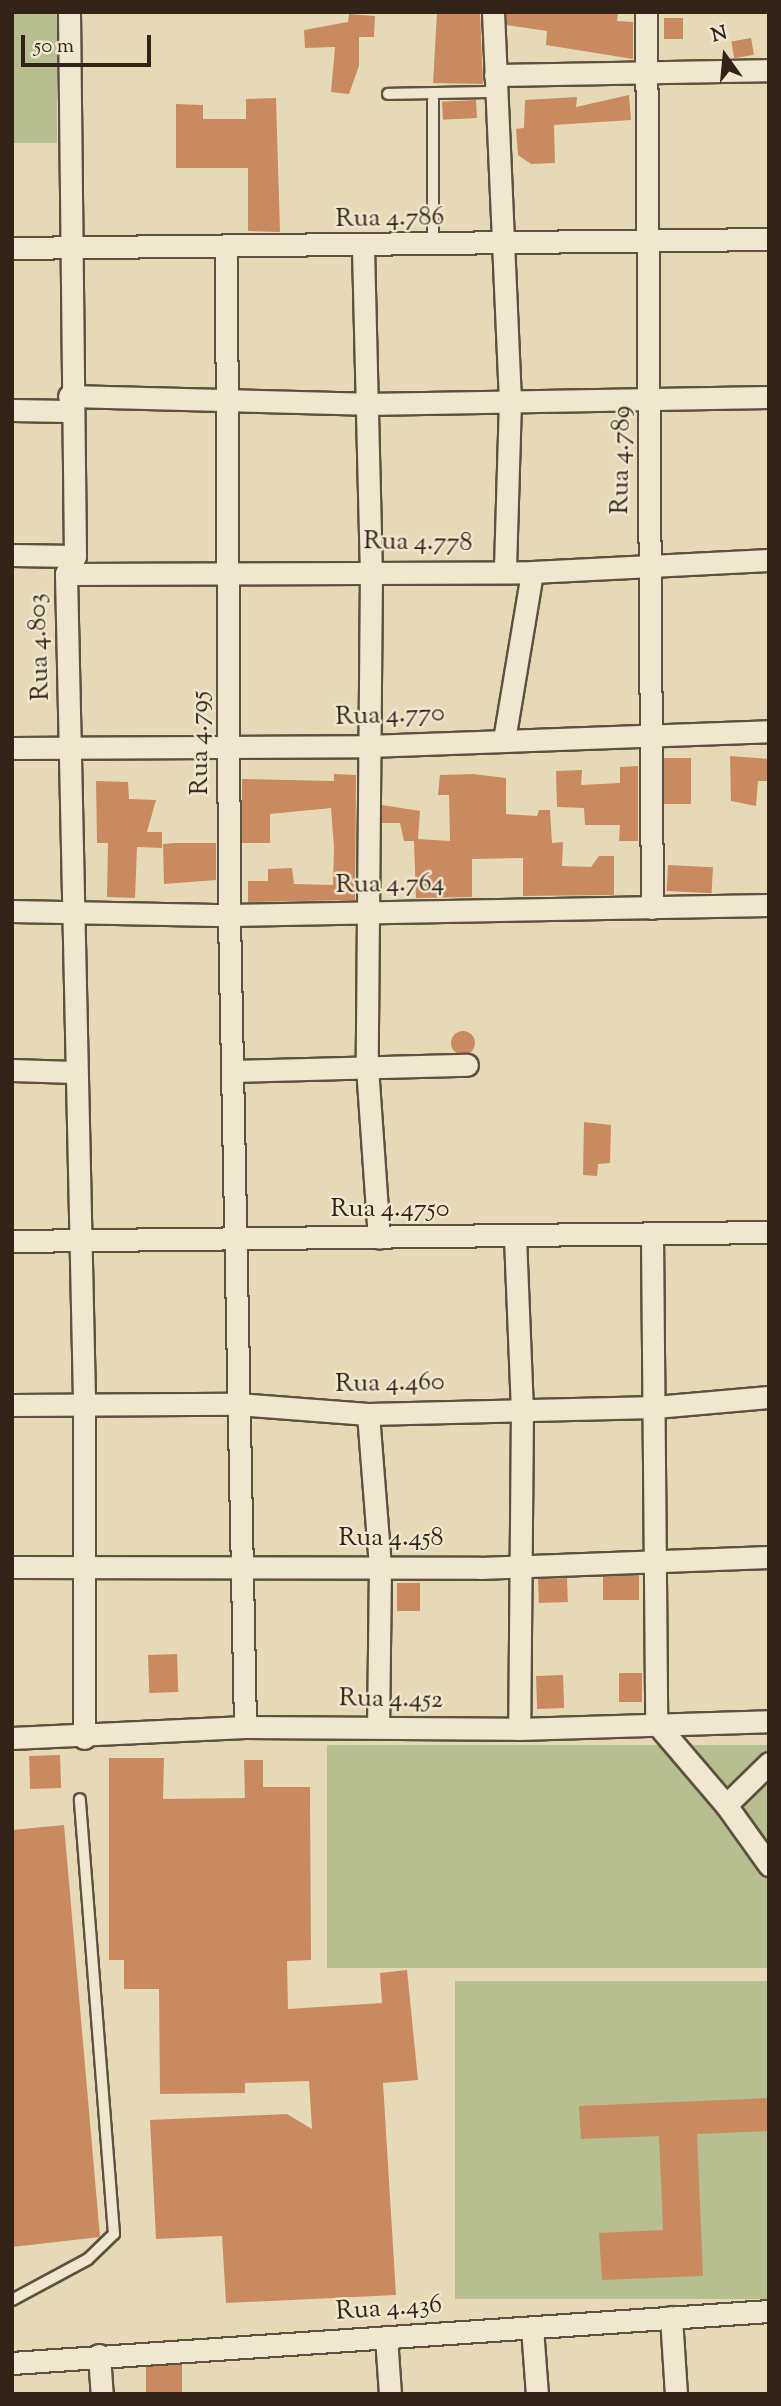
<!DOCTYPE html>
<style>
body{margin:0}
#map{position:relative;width:781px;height:2406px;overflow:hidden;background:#e6dab6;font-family:"Sorts Mill Goudy",serif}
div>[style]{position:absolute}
.green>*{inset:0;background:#b6bf8d;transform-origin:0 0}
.building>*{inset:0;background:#c98a5f;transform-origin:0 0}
.round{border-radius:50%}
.roads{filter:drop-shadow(2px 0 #5e513f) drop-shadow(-2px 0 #5e513f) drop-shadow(0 2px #5e513f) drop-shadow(0 -2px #5e513f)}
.lane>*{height:10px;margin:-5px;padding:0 5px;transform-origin:5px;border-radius:5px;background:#efe7d0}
.street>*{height:21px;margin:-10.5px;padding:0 10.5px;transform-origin:10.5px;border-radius:10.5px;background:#efe7d0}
span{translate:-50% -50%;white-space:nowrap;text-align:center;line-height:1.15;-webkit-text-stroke:5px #efe7d0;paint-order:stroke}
.street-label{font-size:26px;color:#312317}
.frame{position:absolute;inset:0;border:14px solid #312317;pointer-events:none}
.north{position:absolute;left:690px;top:21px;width:70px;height:70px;-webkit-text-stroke:5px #efe7d0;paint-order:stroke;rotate:345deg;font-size:19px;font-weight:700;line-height:28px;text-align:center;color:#312317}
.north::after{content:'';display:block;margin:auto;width:24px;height:32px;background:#312317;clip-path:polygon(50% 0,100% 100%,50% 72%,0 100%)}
.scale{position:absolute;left:21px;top:35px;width:130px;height:32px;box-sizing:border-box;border:4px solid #312317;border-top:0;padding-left:9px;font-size:21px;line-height:24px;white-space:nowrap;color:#312317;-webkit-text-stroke:5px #efe7d0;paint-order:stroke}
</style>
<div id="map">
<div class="green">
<div style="left:12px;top:12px;width:45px;height:131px"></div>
<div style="left:769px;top:1745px;width:223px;height:442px;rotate:90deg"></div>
<div style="left:769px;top:1981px;width:318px;height:314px;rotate:90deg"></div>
</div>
<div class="building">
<div style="clip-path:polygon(437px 12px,480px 12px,483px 84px,433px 83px)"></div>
<div style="clip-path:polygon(506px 12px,618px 12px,617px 21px,633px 22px,633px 59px,546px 45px,547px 31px,507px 25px)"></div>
<div style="clip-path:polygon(349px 14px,375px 16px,374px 37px,359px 37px,359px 66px,349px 94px,331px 92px,335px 47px,305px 48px,304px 30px,348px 22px)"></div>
<div style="left:664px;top:18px;width:19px;height:21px"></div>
<div style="left:751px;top:38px;width:17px;height:20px;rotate:80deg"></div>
<div style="clip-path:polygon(629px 95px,631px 120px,554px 125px,555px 163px,531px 164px,518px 155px,516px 129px,524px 128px,525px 100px,577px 97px,576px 107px)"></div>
<div style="clip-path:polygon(276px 98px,280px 232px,248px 231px,248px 168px,176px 168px,176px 104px,203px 105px,203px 119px,246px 119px,246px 99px)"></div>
<div style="left:476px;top:100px;width:18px;height:34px;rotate:87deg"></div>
<div style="clip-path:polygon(730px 756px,769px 759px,769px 781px,758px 781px,756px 806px,731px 801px)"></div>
<div style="left:691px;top:758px;width:46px;height:27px;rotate:90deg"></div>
<div style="clip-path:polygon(638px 766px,638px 841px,619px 841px,620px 825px,585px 825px,584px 808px,557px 807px,556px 771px,582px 770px,581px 785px,620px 783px,620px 767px)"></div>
<div style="clip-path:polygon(334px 774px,356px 775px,355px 900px,248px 902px,248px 881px,268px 881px,268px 869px,292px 868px,294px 884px,333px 885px,334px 848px,331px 808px,270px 814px,270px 843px,242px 843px,242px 779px,334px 781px)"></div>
<div style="clip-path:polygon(473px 774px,506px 778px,506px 814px,537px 816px,539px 810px,550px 810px,552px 843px,563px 842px,562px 866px,591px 867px,599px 856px,614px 856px,614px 895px,523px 896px,523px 858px,472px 859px,472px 897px,416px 898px,414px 841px,404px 841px,400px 823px,382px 823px,382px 805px,420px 811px,418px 839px,450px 841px,449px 795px,438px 795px,440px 775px)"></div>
<div style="clip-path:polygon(96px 781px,128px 782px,129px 799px,156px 800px,147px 832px,162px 832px,162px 848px,137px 847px,135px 898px,107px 897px,108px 843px,97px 843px)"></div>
<div style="clip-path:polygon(176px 843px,216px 843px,216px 880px,164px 884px,163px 844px)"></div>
<div style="left:668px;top:865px;width:45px;height:26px;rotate:3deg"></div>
<div class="round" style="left:451px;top:1031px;width:24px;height:24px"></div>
<div style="clip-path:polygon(584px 1122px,611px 1125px,610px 1163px,598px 1164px,597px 1176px,583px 1175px)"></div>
<div style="left:639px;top:1575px;width:25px;height:36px;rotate:90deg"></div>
<div style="left:567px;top:1578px;width:24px;height:29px;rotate:88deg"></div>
<div style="left:397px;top:1583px;width:23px;height:28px"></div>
<div style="left:177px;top:1654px;width:38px;height:29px;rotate:88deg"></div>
<div style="left:619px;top:1673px;width:23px;height:29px"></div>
<div style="left:563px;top:1675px;width:33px;height:27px;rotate:88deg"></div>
<div style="left:60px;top:1755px;width:33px;height:31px;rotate:88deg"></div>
<div style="clip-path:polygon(109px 1758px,164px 1758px,163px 1799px,245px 1798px,244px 1760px,263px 1760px,263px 1787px,310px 1787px,311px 1960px,287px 1961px,288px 2009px,382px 2003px,380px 1973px,407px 1970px,418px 2080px,383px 2083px,396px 2295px,226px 2303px,222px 2236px,156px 2239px,150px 2120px,287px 2114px,312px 2129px,309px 2081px,245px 2083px,245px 2093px,160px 2094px,159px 1989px,124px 1989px,124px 1960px,109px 1960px)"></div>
<div style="clip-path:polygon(64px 1825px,100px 2237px,12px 2247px,12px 1830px)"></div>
<div style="clip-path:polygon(769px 2098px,769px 2131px,697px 2134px,703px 2276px,602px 2280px,599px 2233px,663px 2230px,659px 2136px,581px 2139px,579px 2106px)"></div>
<div style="left:182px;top:2365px;width:29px;height:36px;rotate:90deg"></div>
</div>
<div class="roads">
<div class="lane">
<div style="left:388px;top:94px;width:108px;rotate:-1.1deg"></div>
<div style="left:433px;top:100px;width:144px;rotate:90deg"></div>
<div style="left:12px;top:2300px;width:86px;rotate:-28.3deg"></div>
<div style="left:88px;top:2259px;width:36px;rotate:-44deg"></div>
<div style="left:114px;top:2234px;width:436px;rotate:-94.5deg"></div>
</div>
<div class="street">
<div style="left:69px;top:12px;width:544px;rotate:89.37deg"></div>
<div style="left:75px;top:556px;width:20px;rotate:117deg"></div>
<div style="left:66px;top:574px;width:827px;rotate:88.75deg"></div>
<div style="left:84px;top:1401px;width:337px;rotate:90deg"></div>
<div style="left:493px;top:12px;width:388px;rotate:87.5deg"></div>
<div style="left:510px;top:400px;width:172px;rotate:91.7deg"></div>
<div style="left:646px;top:12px;width:896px;rotate:89.62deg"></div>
<div style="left:495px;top:75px;width:274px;rotate:-1deg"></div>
<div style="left:12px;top:248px;width:757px;rotate:-0.68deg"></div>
<div style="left:226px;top:248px;width:667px;rotate:89.74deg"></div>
<div style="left:229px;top:915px;width:812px;rotate:88.87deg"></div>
<div style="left:363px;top:248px;width:322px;rotate:88.6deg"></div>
<div style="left:371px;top:570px;width:497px;rotate:90.5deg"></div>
<div style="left:367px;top:1067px;width:171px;rotate:86deg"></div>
<div style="left:69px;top:396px;width:296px;rotate:1.5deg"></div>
<div style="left:365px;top:404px;width:404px;rotate:-1deg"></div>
<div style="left:12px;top:410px;width:56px;rotate:1deg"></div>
<div style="left:12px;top:555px;width:63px;rotate:0.9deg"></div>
<div style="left:66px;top:574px;width:466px;rotate:-0.2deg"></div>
<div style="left:532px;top:572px;width:237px;rotate:-2.9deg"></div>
<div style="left:504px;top:740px;width:170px;rotate:-80.5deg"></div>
<div style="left:12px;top:748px;width:356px;rotate:-0.3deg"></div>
<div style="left:368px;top:746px;width:401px;rotate:-2.1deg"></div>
<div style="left:12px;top:911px;width:217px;rotate:1.1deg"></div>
<div style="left:229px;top:915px;width:540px;rotate:-1.06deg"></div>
<div style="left:12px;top:1070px;width:62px;rotate:1.8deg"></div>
<div style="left:232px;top:1071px;width:235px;rotate:-1.5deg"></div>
<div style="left:652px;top:1235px;width:488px;rotate:89.5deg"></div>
<div style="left:656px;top:1723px;width:108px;rotate:49.5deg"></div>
<div style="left:515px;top:1237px;width:171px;rotate:87.7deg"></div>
<div style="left:522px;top:1408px;width:321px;rotate:90.5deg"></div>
<div style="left:12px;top:1241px;width:757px;rotate:-0.68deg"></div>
<div style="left:12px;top:1405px;width:225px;rotate:-0.3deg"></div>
<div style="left:237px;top:1404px;width:131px;rotate:4.4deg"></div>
<div style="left:368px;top:1414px;width:287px;rotate:-1.4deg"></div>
<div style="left:655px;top:1407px;width:114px;rotate:-5deg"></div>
<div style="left:368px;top:1414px;width:153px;rotate:85.5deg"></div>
<div style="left:380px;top:1567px;width:160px;rotate:90.7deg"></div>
<div style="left:12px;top:1567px;width:468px;rotate:0.1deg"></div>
<div style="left:480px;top:1568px;width:289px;rotate:-2.2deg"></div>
<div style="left:12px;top:1738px;width:233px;rotate:-2.7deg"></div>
<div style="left:245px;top:1727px;width:274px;rotate:0.4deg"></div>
<div style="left:519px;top:1729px;width:250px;rotate:-1.8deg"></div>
<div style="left:769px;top:1763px;width:60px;rotate:135.7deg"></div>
<div style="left:726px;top:1805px;width:74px;rotate:54.4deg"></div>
<div style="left:671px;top:2317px;width:77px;rotate:86.3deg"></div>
<div style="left:532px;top:2328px;width:66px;rotate:85.7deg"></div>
<div style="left:386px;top:2337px;width:57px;rotate:86deg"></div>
<div style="left:99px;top:2355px;width:39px;rotate:86deg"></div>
<div style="left:12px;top:2363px;width:759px;rotate:-3.93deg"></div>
</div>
</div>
<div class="street-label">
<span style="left:390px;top:219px;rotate:-1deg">Rua 4.786</span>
<span style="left:622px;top:460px;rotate:-89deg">Rua 4.789</span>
<span style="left:418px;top:543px;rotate:1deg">Rua 4.778</span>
<span style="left:40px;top:647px;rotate:-92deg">Rua 4.803</span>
<span style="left:390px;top:716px;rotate:-2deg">Rua 4.770</span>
<span style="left:201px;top:743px;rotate:-90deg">Rua 4.795</span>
<span style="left:390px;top:885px;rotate:-1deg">Rua 4.764</span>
<span style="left:390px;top:1210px">Rua 4.4750</span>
<span style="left:390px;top:1384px;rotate:-1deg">Rua 4.460</span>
<span style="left:391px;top:1539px">Rua 4.458</span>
<span style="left:391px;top:1700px;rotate:1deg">Rua 4.452</span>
<span style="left:389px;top:2309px;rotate:-4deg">Rua 4.436</span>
</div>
<div class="frame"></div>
<div class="north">N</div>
<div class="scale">50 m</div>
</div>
